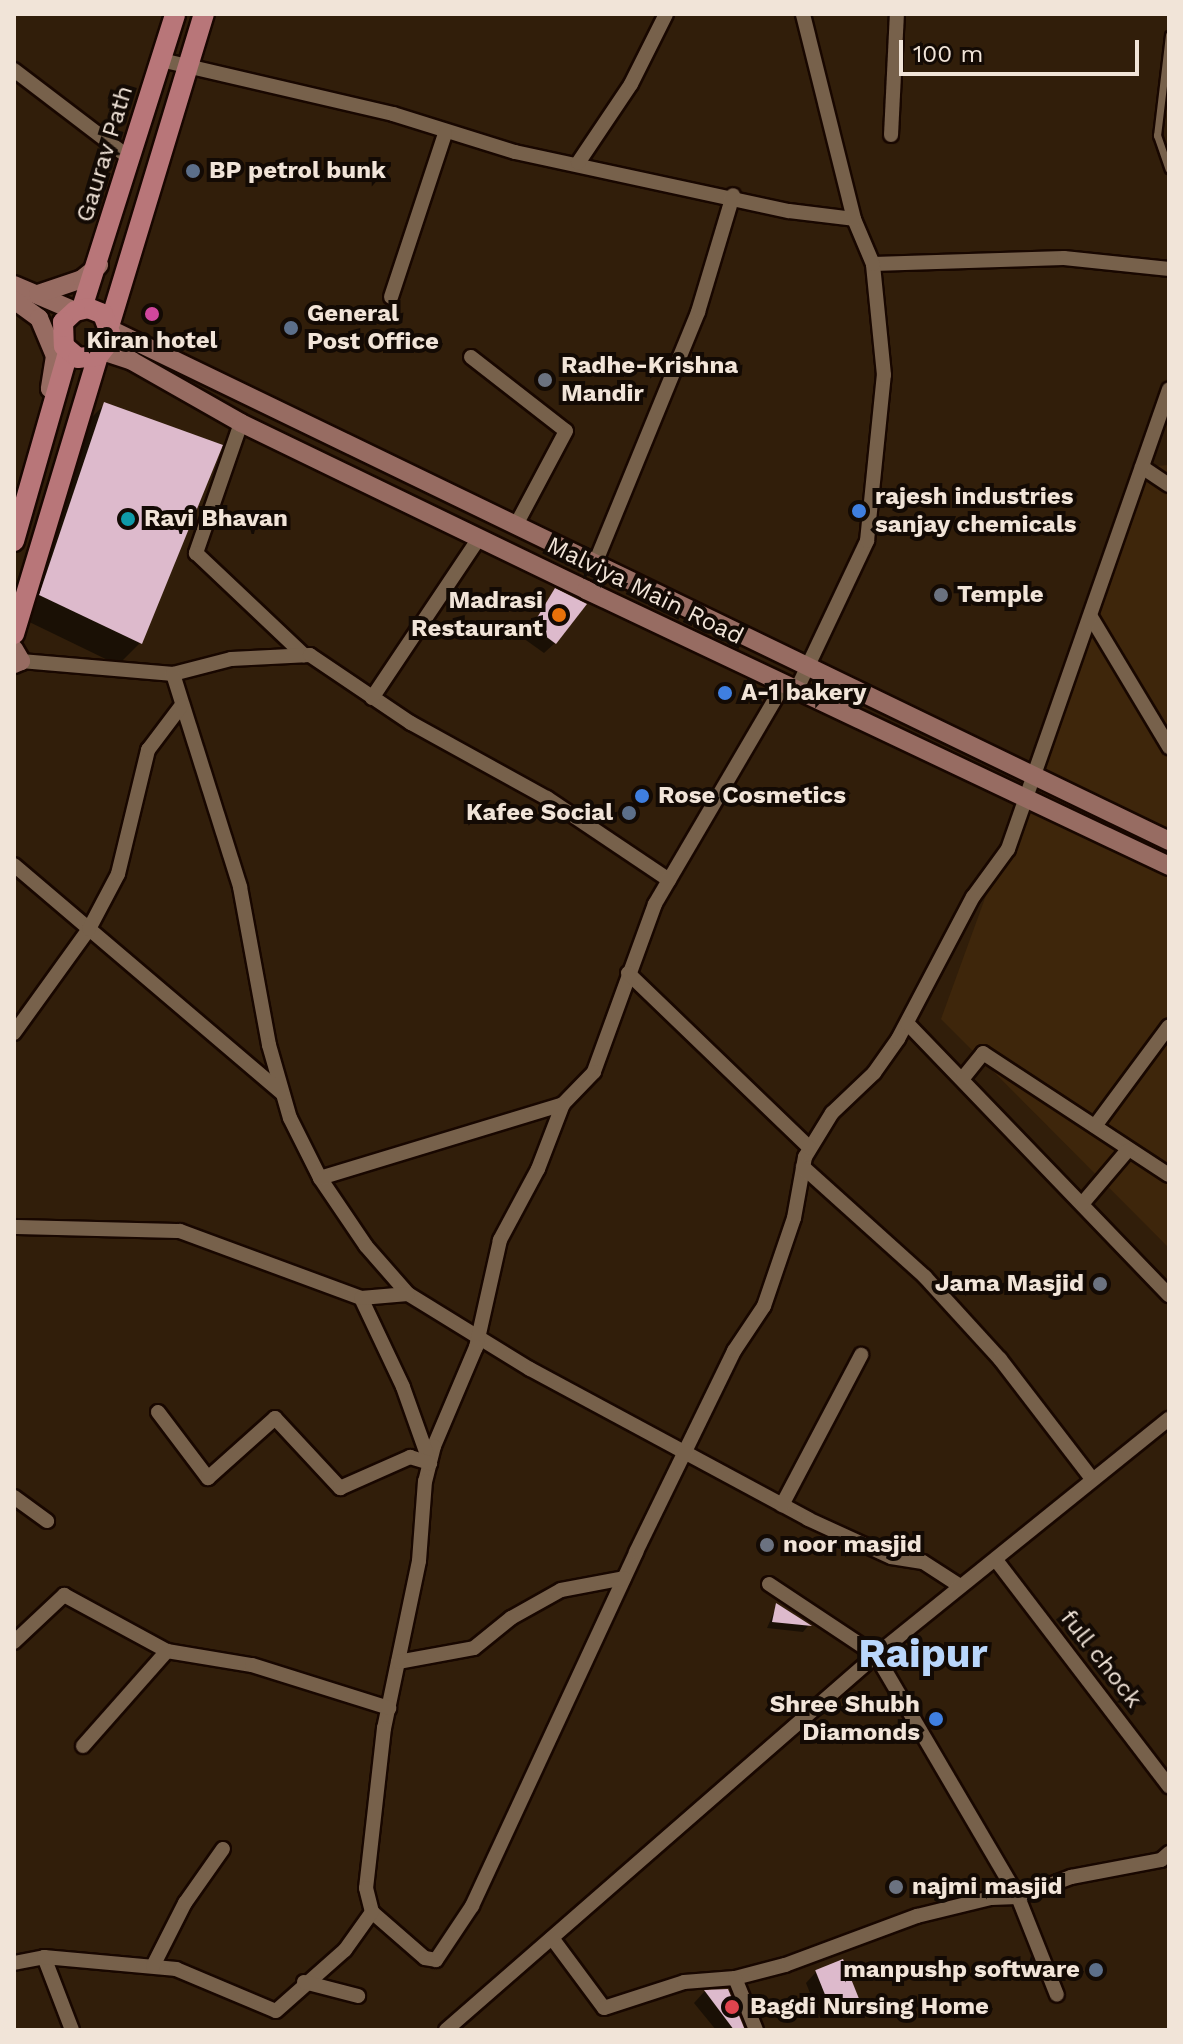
<!DOCTYPE html>
<style>
body{margin:0}
#map{position:relative;width:1183px;height:2044px;overflow:hidden;background:#311e0a;font-family:"Work Sans",sans-serif}
div>[style]{position:absolute}
.built>*{inset:0;background:#3e260b}
.shadow>*{inset:0;background:#0007}
.building>*{inset:0;background:#ddbacc;transform-origin:0 0}
.roads{filter:drop-shadow(2px 0 #180700) drop-shadow(-2px 0 #180700) drop-shadow(0 2px #180700) drop-shadow(0 -2px #180700)}
.lane>*{height:7px;margin:-3.5px;padding:0 3.5px;transform-origin:3.5px;border-radius:3.5px;background:#77614b}
.street>*{height:14px;margin:-7px;padding:0 7px;transform-origin:7px;border-radius:7px;background:#77614b}
.secondary>*{height:18px;margin:-9px;padding:0 9px;transform-origin:9px;border-radius:9px;background:#976c62}
.primary>*{height:20px;margin:-10px;padding:0 10px;transform-origin:10px;border-radius:10px;background:#b87679}
.dots>*{width:22px;height:22px;translate:-50% -50%;box-sizing:border-box;border:4px solid #130a04;border-radius:50%}
span{translate:-50% -50%;white-space:nowrap;text-align:center;line-height:1.15;-webkit-text-stroke:8px #130a04;paint-order:stroke}
.street-label{font-size:24px;color:#f1e4d8}
.poi-label{font-size:24px;color:#f1e4d8;font-weight:700}
.left{translate:0 -50%;text-align:left}
.right{translate:-100% -50%;text-align:right}
.town-label{font-size:40px;color:#b9d6fb;font-weight:700}
.frame{position:absolute;inset:0;border:16px solid #f1e4d8;pointer-events:none}
.scale{position:absolute;left:899px;top:40px;width:240px;height:36px;box-sizing:border-box;border:4px solid #f1e4d8;border-top:0;padding-left:10px;font-size:24px;line-height:28px;white-space:nowrap;color:#f1e4d8;-webkit-text-stroke:6px #130a04;paint-order:stroke}
</style>
<div id="map">
<div class="built">
<div style="clip-path:polygon(1169px 465px,1169px 1248px,941px 1019px,1142px 467px)"></div>
</div>
<div class="shadow">
<div style="clip-path:polygon(104px 405px,140px 643px,118px 665px,19px 617px,82px 427px)"></div>
<div style="clip-path:polygon(556px 591px,555px 643px,544px 653px,523px 638px)"></div>
<div style="clip-path:polygon(777px 1605px,808px 1626px,803px 1632px,767px 1628px)"></div>
<div style="clip-path:polygon(816px 1972px,856px 1997px,820px 2018px,806px 1983px)"></div>
<div style="clip-path:polygon(727px 1991px,743px 2030px,716px 2030px,694px 2003px,704px 1992px)"></div>
</div>
<div class="building">
<div style="clip-path:polygon(104px 402px,223px 445px,142px 644px,39px 595px)"></div>
<div style="clip-path:polygon(555px 588px,587px 604px,556px 644px,532px 626px)"></div>
<div style="clip-path:polygon(776px 1603px,812px 1626px,772px 1622px)"></div>
<div style="left:843px;top:1959px;width:42px;height:30px;rotate:68deg"></div>
<div style="clip-path:polygon(728px 1989px,745px 2030px,734px 2030px,704px 1990px)"></div>
</div>
<div class="roads">
<div class="lane">
<div style="left:1169px;top:35px;width:101px;rotate:96.8deg"></div>
<div style="left:1157px;top:135px;width:36px;rotate:71deg"></div>
</div>
<div class="street">
<div style="left:161px;top:60px;width:238px;rotate:13.1deg"></div>
<div style="left:393px;top:114px;width:128px;rotate:17.3deg"></div>
<div style="left:515px;top:152px;width:280px;rotate:12.2deg"></div>
<div style="left:789px;top:211px;width:65px;rotate:7deg"></div>
<div style="left:14px;top:70px;width:147px;rotate:37.3deg"></div>
<div style="left:891px;top:135px;width:121px;rotate:-87.2deg"></div>
<div style="left:578px;top:163px;width:95px;rotate:-56.1deg"></div>
<div style="left:631px;top:84px;width:78px;rotate:-63.4deg"></div>
<div style="left:873px;top:264px;width:191px;rotate:-1.8deg"></div>
<div style="left:1064px;top:258px;width:106px;rotate:6deg"></div>
<div style="left:391px;top:297px;width:172px;rotate:-71.7deg"></div>
<div style="left:471px;top:357px;width:120px;rotate:37.9deg"></div>
<div style="left:566px;top:431px;width:104px;rotate:118deg"></div>
<div style="left:241px;top:423px;width:138px;rotate:109.1deg"></div>
<div style="left:196px;top:553px;width:149px;rotate:43.4deg"></div>
<div style="left:1142px;top:467px;width:32px;rotate:34deg"></div>
<div style="left:596px;top:561px;width:269px;rotate:-67.7deg"></div>
<div style="left:698px;top:312px;width:122px;rotate:-73.3deg"></div>
<div style="left:1091px;top:617px;width:152px;rotate:59deg"></div>
<div style="left:21px;top:661px;width:153px;rotate:4.9deg"></div>
<div style="left:173px;top:674px;width:60px;rotate:-14.5deg"></div>
<div style="left:231px;top:659px;width:79px;rotate:-2.9deg"></div>
<div style="left:310px;top:655px;width:122px;rotate:34deg"></div>
<div style="left:411px;top:723px;width:155px;rotate:28.9deg"></div>
<div style="left:547px;top:798px;width:147px;rotate:33.9deg"></div>
<div style="left:173px;top:674px;width:223px;rotate:72.5deg"></div>
<div style="left:240px;top:887px;width:161px;rotate:79.6deg"></div>
<div style="left:269px;top:1045px;width:76px;rotate:74deg"></div>
<div style="left:290px;top:1118px;width:67px;rotate:63.4deg"></div>
<div style="left:320px;top:1178px;width:82px;rotate:55.9deg"></div>
<div style="left:366px;top:1246px;width:64px;rotate:48.8deg"></div>
<div style="left:408px;top:1294px;width:143px;rotate:31.6deg"></div>
<div style="left:530px;top:1369px;width:316px;rotate:28.3deg"></div>
<div style="left:808px;top:1519px;width:91px;rotate:24.6deg"></div>
<div style="left:891px;top:1557px;width:32px;rotate:9deg"></div>
<div style="left:923px;top:1562px;width:44px;rotate:33deg"></div>
<div style="left:784px;top:684px;width:255px;rotate:120.4deg"></div>
<div style="left:655px;top:904px;width:179px;rotate:110deg"></div>
<div style="left:594px;top:1072px;width:45px;rotate:134.1deg"></div>
<div style="left:563px;top:1104px;width:70px;rotate:111deg"></div>
<div style="left:538px;top:1169px;width:81px;rotate:118.2deg"></div>
<div style="left:500px;top:1240px;width:110px;rotate:102.6deg"></div>
<div style="left:476px;top:1347px;width:108px;rotate:113deg"></div>
<div style="left:434px;top:1446px;width:36px;rotate:104deg"></div>
<div style="left:425px;top:1481px;width:80px;rotate:94.3deg"></div>
<div style="left:419px;top:1561px;width:171px;rotate:101.8deg"></div>
<div style="left:384px;top:1728px;width:161px;rotate:96.4deg"></div>
<div style="left:366px;top:1888px;width:25px;rotate:76deg"></div>
<div style="left:372px;top:1912px;width:70px;rotate:41deg"></div>
<div style="left:425px;top:1958px;width:11px;rotate:10deg"></div>
<div style="left:436px;top:1960px;width:65px;rotate:-56.3deg"></div>
<div style="left:472px;top:1906px;width:390px;rotate:-65.1deg"></div>
<div style="left:636px;top:1552px;width:224px;rotate:-64deg"></div>
<div style="left:734px;top:1351px;width:54px;rotate:-56.3deg"></div>
<div style="left:764px;top:1306px;width:93px;rotate:-71.2deg"></div>
<div style="left:794px;top:1218px;width:62px;rotate:-79.8deg"></div>
<div style="left:805px;top:1157px;width:52px;rotate:-58.5deg"></div>
<div style="left:832px;top:1113px;width:58px;rotate:-43.6deg"></div>
<div style="left:874px;top:1073px;width:42px;rotate:-54.8deg"></div>
<div style="left:898px;top:1039px;width:161px;rotate:-62.2deg"></div>
<div style="left:973px;top:897px;width:59px;rotate:-53.9deg"></div>
<div style="left:1008px;top:849px;width:487px;rotate:-70.7deg"></div>
<div style="left:797px;top:689px;width:164px;rotate:-64.7deg"></div>
<div style="left:867px;top:541px;width:167px;rotate:-84.2deg"></div>
<div style="left:884px;top:375px;width:112px;rotate:-95.7deg"></div>
<div style="left:873px;top:264px;width:49px;rotate:-112.9deg"></div>
<div style="left:854px;top:219px;width:211px;rotate:-104deg"></div>
<div style="left:372px;top:698px;width:192px;rotate:-56.2deg"></div>
<div style="left:14px;top:865px;width:352px;rotate:40.4deg"></div>
<div style="left:628px;top:973px;width:252px;rotate:43.9deg"></div>
<div style="left:907px;top:1023px;width:378px;rotate:46.1deg"></div>
<div style="left:14px;top:1033px;width:128px;rotate:-54.2deg"></div>
<div style="left:89px;top:929px;width:62px;rotate:-62.2deg"></div>
<div style="left:118px;top:874px;width:128px;rotate:-76.4deg"></div>
<div style="left:148px;top:750px;width:56px;rotate:-52.9deg"></div>
<div style="left:963px;top:1078px;width:32px;rotate:-51deg"></div>
<div style="left:983px;top:1053px;width:222px;rotate:33.3deg"></div>
<div style="left:1095px;top:1126px;width:124px;rotate:-53.5deg"></div>
<div style="left:803px;top:1167px;width:164px;rotate:42deg"></div>
<div style="left:925px;top:1277px;width:111px;rotate:47.6deg"></div>
<div style="left:1000px;top:1359px;width:151px;rotate:52.5deg"></div>
<div style="left:320px;top:1178px;width:254px;rotate:-16.9deg"></div>
<div style="left:1082px;top:1204px;width:70px;rotate:-49.7deg"></div>
<div style="left:14px;top:1227px;width:166px;rotate:1.4deg"></div>
<div style="left:180px;top:1231px;width:193px;rotate:20.3deg"></div>
<div style="left:361px;top:1298px;width:98px;rotate:64.7deg"></div>
<div style="left:403px;top:1387px;width:81px;rotate:70.4deg"></div>
<div style="left:361px;top:1298px;width:47px;rotate:-4.9deg"></div>
<div style="left:158px;top:1412px;width:83px;rotate:52.9deg"></div>
<div style="left:208px;top:1478px;width:90px;rotate:-41.8deg"></div>
<div style="left:275px;top:1418px;width:96px;rotate:47.1deg"></div>
<div style="left:340px;top:1488px;width:77px;rotate:-23.9deg"></div>
<div style="left:410px;top:1457px;width:21px;rotate:17deg"></div>
<div style="left:14px;top:1497px;width:41px;rotate:36deg"></div>
<div style="left:782px;top:1505px;width:170px;rotate:-62.2deg"></div>
<div style="left:996px;top:1560px;width:285px;rotate:52.6deg"></div>
<div style="left:769px;top:1584px;width:128px;rotate:33.6deg"></div>
<div style="left:876px;top:1655px;width:281px;rotate:59.6deg"></div>
<div style="left:1018px;top:1897px;width:105px;rotate:68.3deg"></div>
<div style="left:14px;top:1642px;width:69px;rotate:-43.2deg"></div>
<div style="left:64px;top:1595px;width:117px;rotate:28.5deg"></div>
<div style="left:167px;top:1651px;width:86px;rotate:9.4deg"></div>
<div style="left:252px;top:1665px;width:144px;rotate:17.4deg"></div>
<div style="left:398px;top:1662px;width:77px;rotate:-10.4deg"></div>
<div style="left:474px;top:1648px;width:48px;rotate:-39deg"></div>
<div style="left:511px;top:1618px;width:57px;rotate:-29.2deg"></div>
<div style="left:561px;top:1590px;width:64px;rotate:-10.8deg"></div>
<div style="left:83px;top:1746px;width:127px;rotate:-48.5deg"></div>
<div style="left:552px;top:1938px;width:87px;rotate:53.4deg"></div>
<div style="left:604px;top:2008px;width:84px;rotate:-18deg"></div>
<div style="left:684px;top:1982px;width:51px;rotate:-4.5deg"></div>
<div style="left:735px;top:1978px;width:52px;rotate:-14.6deg"></div>
<div style="left:785px;top:1965px;width:141px;rotate:-20.4deg"></div>
<div style="left:917px;top:1916px;width:76px;rotate:-13.7deg"></div>
<div style="left:991px;top:1898px;width:27px;rotate:-2deg"></div>
<div style="left:1018px;top:1897px;width:57px;rotate:-20.7deg"></div>
<div style="left:1071px;top:1877px;width:92px;rotate:-10.7deg"></div>
<div style="left:1161px;top:1860px;width:11px;rotate:-41deg"></div>
<div style="left:44px;top:1957px;width:78px;rotate:69deg"></div>
<div style="left:14px;top:1963px;width:31px;rotate:-11deg"></div>
<div style="left:44px;top:1957px;width:133px;rotate:5.2deg"></div>
<div style="left:176px;top:1969px;width:108px;rotate:22.8deg"></div>
<div style="left:276px;top:2011px;width:92px;rotate:-41.5deg"></div>
<div style="left:345px;top:1950px;width:47px;rotate:-54.6deg"></div>
<div style="left:153px;top:1966px;width:71px;rotate:-63.1deg"></div>
<div style="left:185px;top:1903px;width:66px;rotate:-54.9deg"></div>
<div style="left:735px;top:1978px;width:56px;rotate:68deg"></div>
<div style="left:304px;top:1982px;width:56px;rotate:14.5deg"></div>
<div style="left:446px;top:2030px;width:571px;rotate:-41.09deg"></div>
<div style="left:876px;top:1655px;width:376px;rotate:-38.9deg"></div>
</div>
<div class="secondary">
<div style="left:14px;top:285px;width:66px;rotate:23.1deg"></div>
<div style="left:38px;top:294px;width:46px;rotate:-18.8deg"></div>
<div style="left:82px;top:279px;width:22px;rotate:-39deg"></div>
<div style="left:14px;top:300px;width:31px;rotate:36deg"></div>
<div style="left:39px;top:318px;width:41px;rotate:67.2deg"></div>
<div style="left:55px;top:356px;width:33px;rotate:99deg"></div>
<div style="left:112px;top:330px;width:1174px;rotate:25.8deg"></div>
<div style="left:105px;top:352px;width:28px;rotate:18deg"></div>
<div style="left:132px;top:361px;width:125px;rotate:29.6deg"></div>
<div style="left:241px;top:423px;width:383px;rotate:25.8deg"></div>
<div style="left:586px;top:590px;width:645px;rotate:25.33deg"></div>
<div style="left:14px;top:649px;width:14px;rotate:60deg"></div>
<div style="left:21px;top:661px;width:8px;rotate:157deg"></div>
</div>
<div class="primary">
<div style="left:82px;top:308px;width:308px;rotate:-72.4deg"></div>
<div style="left:110px;top:323px;width:323px;rotate:-73.1deg"></div>
<div style="left:14px;top:541px;width:196px;rotate:-74deg"></div>
<div style="left:14px;top:634px;width:290px;rotate:-73.2deg"></div>
<div style="left:98px;top:356px;width:23px;rotate:-52deg"></div>
<div style="left:112px;top:338px;width:26px;rotate:-111deg"></div>
<div style="left:103px;top:314px;width:16px;rotate:-158deg"></div>
<div style="left:88px;top:308px;width:13px;rotate:167deg"></div>
<div style="left:75px;top:311px;width:16px;rotate:137deg"></div>
<div style="left:63px;top:322px;width:24px;rotate:88deg"></div>
<div style="left:64px;top:346px;width:18px;rotate:41deg"></div>
<div style="left:78px;top:358px;width:20px;rotate:-6deg"></div>
</div>
</div>
<div class="dots">
<div style="left:193px;top:171px;background:#5c6f8a"></div>
<div style="left:152px;top:314px;background:#d1479c"></div>
<div style="left:291px;top:328px;background:#5c6f8a"></div>
<div style="left:545px;top:380px;background:#6b7280"></div>
<div style="left:859px;top:511px;background:#3f7fe0"></div>
<div style="left:128px;top:519px;background:#0f9aa8"></div>
<div style="left:941px;top:595px;background:#6b7280"></div>
<div style="left:559px;top:615px;background:#e8710a"></div>
<div style="left:725px;top:693px;background:#3f7fe0"></div>
<div style="left:642px;top:796px;background:#3f7fe0"></div>
<div style="left:629px;top:813px;background:#5c6f8a"></div>
<div style="left:1100px;top:1284px;background:#6b7280"></div>
<div style="left:767px;top:1545px;background:#6b7280"></div>
<div style="left:936px;top:1719px;background:#3f7fe0"></div>
<div style="left:896px;top:1887px;background:#6b7280"></div>
<div style="left:1096px;top:1970px;background:#5c6f8a"></div>
<div style="left:732px;top:2007px;background:#e0444e"></div>
</div>
<div class="street-label">
<span style="left:105px;top:154px;rotate:-73deg">Gaurav Path</span>
<span style="left:645px;top:591px;rotate:26deg">Malviya Main Road</span>
<span style="left:1101px;top:1659px;rotate:52deg">full chock</span>
</div>
<div class="poi-label">
<span class="left" style="left:209px;top:171px">BP petrol bunk</span>
<span class="left" style="left:307px;top:328px">General<br>Post Office</span>
<span style="left:152px;top:341px">Kiran hotel</span>
<span class="left" style="left:561px;top:380px">Radhe-Krishna<br>Mandir</span>
<span class="left" style="left:875px;top:511px">rajesh industries<br>sanjay chemicals</span>
<span class="left" style="left:144px;top:519px">Ravi Bhavan</span>
<span class="left" style="left:957px;top:595px">Temple</span>
<span class="right" style="left:543px;top:615px">Madrasi<br>Restaurant</span>
<span class="left" style="left:741px;top:693px">A-1 bakery</span>
<span class="left" style="left:658px;top:796px">Rose Cosmetics</span>
<span class="right" style="left:613px;top:813px">Kafee Social</span>
<span class="right" style="left:1084px;top:1284px">Jama Masjid</span>
<span class="left" style="left:783px;top:1545px">noor masjid</span>
<span class="right" style="left:920px;top:1719px">Shree Shubh<br>Diamonds</span>
<span class="left" style="left:912px;top:1887px">najmi masjid</span>
<span class="right" style="left:1080px;top:1970px">manpushp software</span>
<span class="left" style="left:750px;top:2007px">Bagdi Nursing Home</span>
</div>
<div class="town-label">
<span style="left:923px;top:1654px">Raipur</span>
</div>
<div class="frame"></div>
<div class="scale">100 m</div>
</div>
